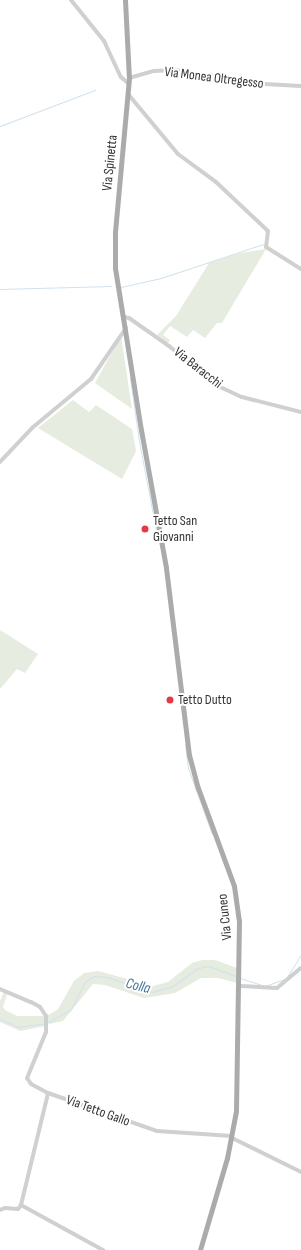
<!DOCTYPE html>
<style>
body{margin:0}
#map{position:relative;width:301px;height:1250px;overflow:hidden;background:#fff;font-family:"Sofia Sans Condensed",sans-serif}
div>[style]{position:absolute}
.green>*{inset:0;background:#e6ecdf}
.stream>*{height:1px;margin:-0.5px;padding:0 0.5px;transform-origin:0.5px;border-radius:0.5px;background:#cfe2ee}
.minor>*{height:4px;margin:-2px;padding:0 2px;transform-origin:2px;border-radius:2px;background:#d0d0d0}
.major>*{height:5px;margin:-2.5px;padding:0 2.5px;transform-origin:2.5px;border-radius:2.5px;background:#ababab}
.dots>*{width:11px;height:11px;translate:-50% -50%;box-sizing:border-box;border:2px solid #fff;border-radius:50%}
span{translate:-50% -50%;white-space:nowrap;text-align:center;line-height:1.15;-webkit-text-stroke:4px #fff;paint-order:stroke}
.street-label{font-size:14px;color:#333}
.poi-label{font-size:14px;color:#333}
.left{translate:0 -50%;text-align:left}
.water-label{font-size:15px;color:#3f7597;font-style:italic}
</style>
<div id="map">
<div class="green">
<div style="clip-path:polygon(266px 249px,222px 323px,217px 323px,205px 338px,193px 330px,187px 337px,170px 326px,163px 335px,170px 340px,168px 343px,157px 335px,176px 316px,209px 263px,240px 253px)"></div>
<div style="clip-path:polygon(121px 336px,132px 409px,95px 383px)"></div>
<div style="clip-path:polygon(73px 400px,89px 412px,96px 405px,132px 429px,136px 451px,122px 479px,38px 428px)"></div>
<div style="clip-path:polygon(0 630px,38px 654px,25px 673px,17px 669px,0 689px)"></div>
<div style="clip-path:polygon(202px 960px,215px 960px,237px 968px,237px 983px,218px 978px,201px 978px,175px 993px,144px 998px,105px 985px,93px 984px,63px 1021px,49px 1024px,47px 1016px,58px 1009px,74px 981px,84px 973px,98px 971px,153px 986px,168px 982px,192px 963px)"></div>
<div style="clip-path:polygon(4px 992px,7px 994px,3px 1007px,5px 1010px,17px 1016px,44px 1016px,45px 1026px,20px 1031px,0 1022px,0 1001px)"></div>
</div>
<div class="stream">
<div style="left:0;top:126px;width:102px;rotate:-20.8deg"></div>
<div style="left:121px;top:287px;width:41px;rotate:-12.7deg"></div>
<div style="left:161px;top:278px;width:108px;rotate:-18.4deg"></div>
<div style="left:0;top:289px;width:111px;rotate:-1.5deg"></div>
<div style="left:130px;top:378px;width:64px;rotate:81.9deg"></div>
<div style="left:139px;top:441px;width:96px;rotate:79.2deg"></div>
<div style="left:185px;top:744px;width:24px;rotate:83deg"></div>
<div style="left:188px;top:768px;width:70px;rotate:70deg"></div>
<div style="left:287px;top:977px;width:26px;rotate:-58deg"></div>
<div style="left:240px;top:978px;width:26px;rotate:18deg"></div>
<div style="left:265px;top:986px;width:20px;rotate:-20deg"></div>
<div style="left:0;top:1019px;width:20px;rotate:24deg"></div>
<div style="left:18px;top:1027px;width:27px;rotate:-8deg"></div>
<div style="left:48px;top:1022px;width:26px;rotate:-29deg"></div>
<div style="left:71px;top:1009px;width:30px;rotate:-63deg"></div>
<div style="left:85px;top:982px;width:11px;rotate:-34deg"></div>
<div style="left:94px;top:976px;width:13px;rotate:4deg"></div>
<div style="left:107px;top:977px;width:47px;rotate:18.4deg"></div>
<div style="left:152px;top:992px;width:22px;rotate:-16deg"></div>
<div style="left:173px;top:986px;width:31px;rotate:-36deg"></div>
<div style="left:198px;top:968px;width:11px;rotate:-10deg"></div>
<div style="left:209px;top:966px;width:28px;rotate:21deg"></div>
</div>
<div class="minor">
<div style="left:71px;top:0;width:53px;rotate:51.2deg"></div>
<div style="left:104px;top:41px;width:40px;rotate:65deg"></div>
<div style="left:121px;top:77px;width:11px;rotate:41deg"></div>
<div style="left:129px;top:78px;width:26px;rotate:-16deg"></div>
<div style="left:154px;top:71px;width:20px;rotate:-3deg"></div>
<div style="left:174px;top:70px;width:91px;rotate:8.8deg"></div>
<div style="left:264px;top:84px;width:37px;rotate:3deg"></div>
<div style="left:128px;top:94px;width:78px;rotate:50.2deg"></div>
<div style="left:178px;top:154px;width:47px;rotate:36.4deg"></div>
<div style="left:216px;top:182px;width:71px;rotate:43.3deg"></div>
<div style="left:268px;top:231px;width:16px;rotate:97deg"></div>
<div style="left:266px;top:247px;width:41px;rotate:32.2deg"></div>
<div style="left:124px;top:317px;width:5px;rotate:11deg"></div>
<div style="left:129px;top:318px;width:49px;rotate:35deg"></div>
<div style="left:169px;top:346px;width:63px;rotate:39.2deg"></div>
<div style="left:218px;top:386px;width:26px;rotate:25deg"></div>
<div style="left:242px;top:397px;width:61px;rotate:14.3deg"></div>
<div style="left:0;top:462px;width:47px;rotate:-46.7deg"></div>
<div style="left:32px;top:428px;width:77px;rotate:-39.7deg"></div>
<div style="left:91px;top:379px;width:62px;rotate:-55.5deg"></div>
<div style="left:240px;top:986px;width:37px;rotate:3deg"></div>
<div style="left:277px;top:988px;width:31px;rotate:-40deg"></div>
<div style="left:0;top:989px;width:34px;rotate:23deg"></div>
<div style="left:31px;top:1002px;width:10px;rotate:29deg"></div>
<div style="left:40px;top:1007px;width:11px;rotate:56deg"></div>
<div style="left:46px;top:1016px;width:16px;rotate:90deg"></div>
<div style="left:46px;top:1032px;width:50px;rotate:112.4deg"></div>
<div style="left:27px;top:1078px;width:7px;rotate:56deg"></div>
<div style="left:31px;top:1084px;width:19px;rotate:28deg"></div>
<div style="left:48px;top:1093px;width:115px;rotate:19.2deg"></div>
<div style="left:157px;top:1131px;width:75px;rotate:3.8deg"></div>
<div style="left:232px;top:1138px;width:77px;rotate:26.2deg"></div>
<div style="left:21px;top:1205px;width:94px;rotate:28.8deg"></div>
<div style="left:0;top:1210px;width:5px;rotate:-22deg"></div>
<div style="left:5px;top:1208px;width:13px;rotate:4deg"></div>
<div style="left:18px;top:1209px;width:5px;rotate:-53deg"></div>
<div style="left:21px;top:1205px;width:115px;rotate:-76.4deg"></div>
</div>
<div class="major">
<div style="left:125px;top:0;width:78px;rotate:87.1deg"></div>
<div style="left:129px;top:78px;width:156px;rotate:95.2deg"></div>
<div style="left:115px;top:233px;width:35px;rotate:90deg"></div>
<div style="left:115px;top:268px;width:164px;rotate:80.9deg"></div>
<div style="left:141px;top:430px;width:140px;rotate:79.7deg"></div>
<div style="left:166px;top:568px;width:188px;rotate:83deg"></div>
<div style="left:189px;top:755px;width:34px;rotate:75deg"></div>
<div style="left:198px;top:788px;width:104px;rotate:69.8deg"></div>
<div style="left:234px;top:886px;width:34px;rotate:82deg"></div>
<div style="left:239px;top:920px;width:191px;rotate:90.9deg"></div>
<div style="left:236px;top:1111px;width:48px;rotate:100.8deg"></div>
<div style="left:227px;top:1158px;width:96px;rotate:106.4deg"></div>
</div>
<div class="dots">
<div style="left:145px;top:529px;background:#e63946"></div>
<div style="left:170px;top:700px;background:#e63946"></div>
</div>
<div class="street-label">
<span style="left:214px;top:78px;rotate:7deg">Via Monea Oltregesso</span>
<span style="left:110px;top:163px;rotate:-84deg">Via Spinetta</span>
<span style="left:198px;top:368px;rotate:38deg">Via Baracchi</span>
<span style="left:225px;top:917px;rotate:-96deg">Via Cuneo</span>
<span style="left:98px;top:1111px;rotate:20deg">Via Tetto Gallo</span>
</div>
<div class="poi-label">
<span class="left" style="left:153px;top:529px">Tetto San<br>Giovanni</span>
<span class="left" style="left:178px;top:700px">Tetto Dutto</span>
</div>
<div class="water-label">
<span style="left:138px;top:986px;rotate:14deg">Colla</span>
</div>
</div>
